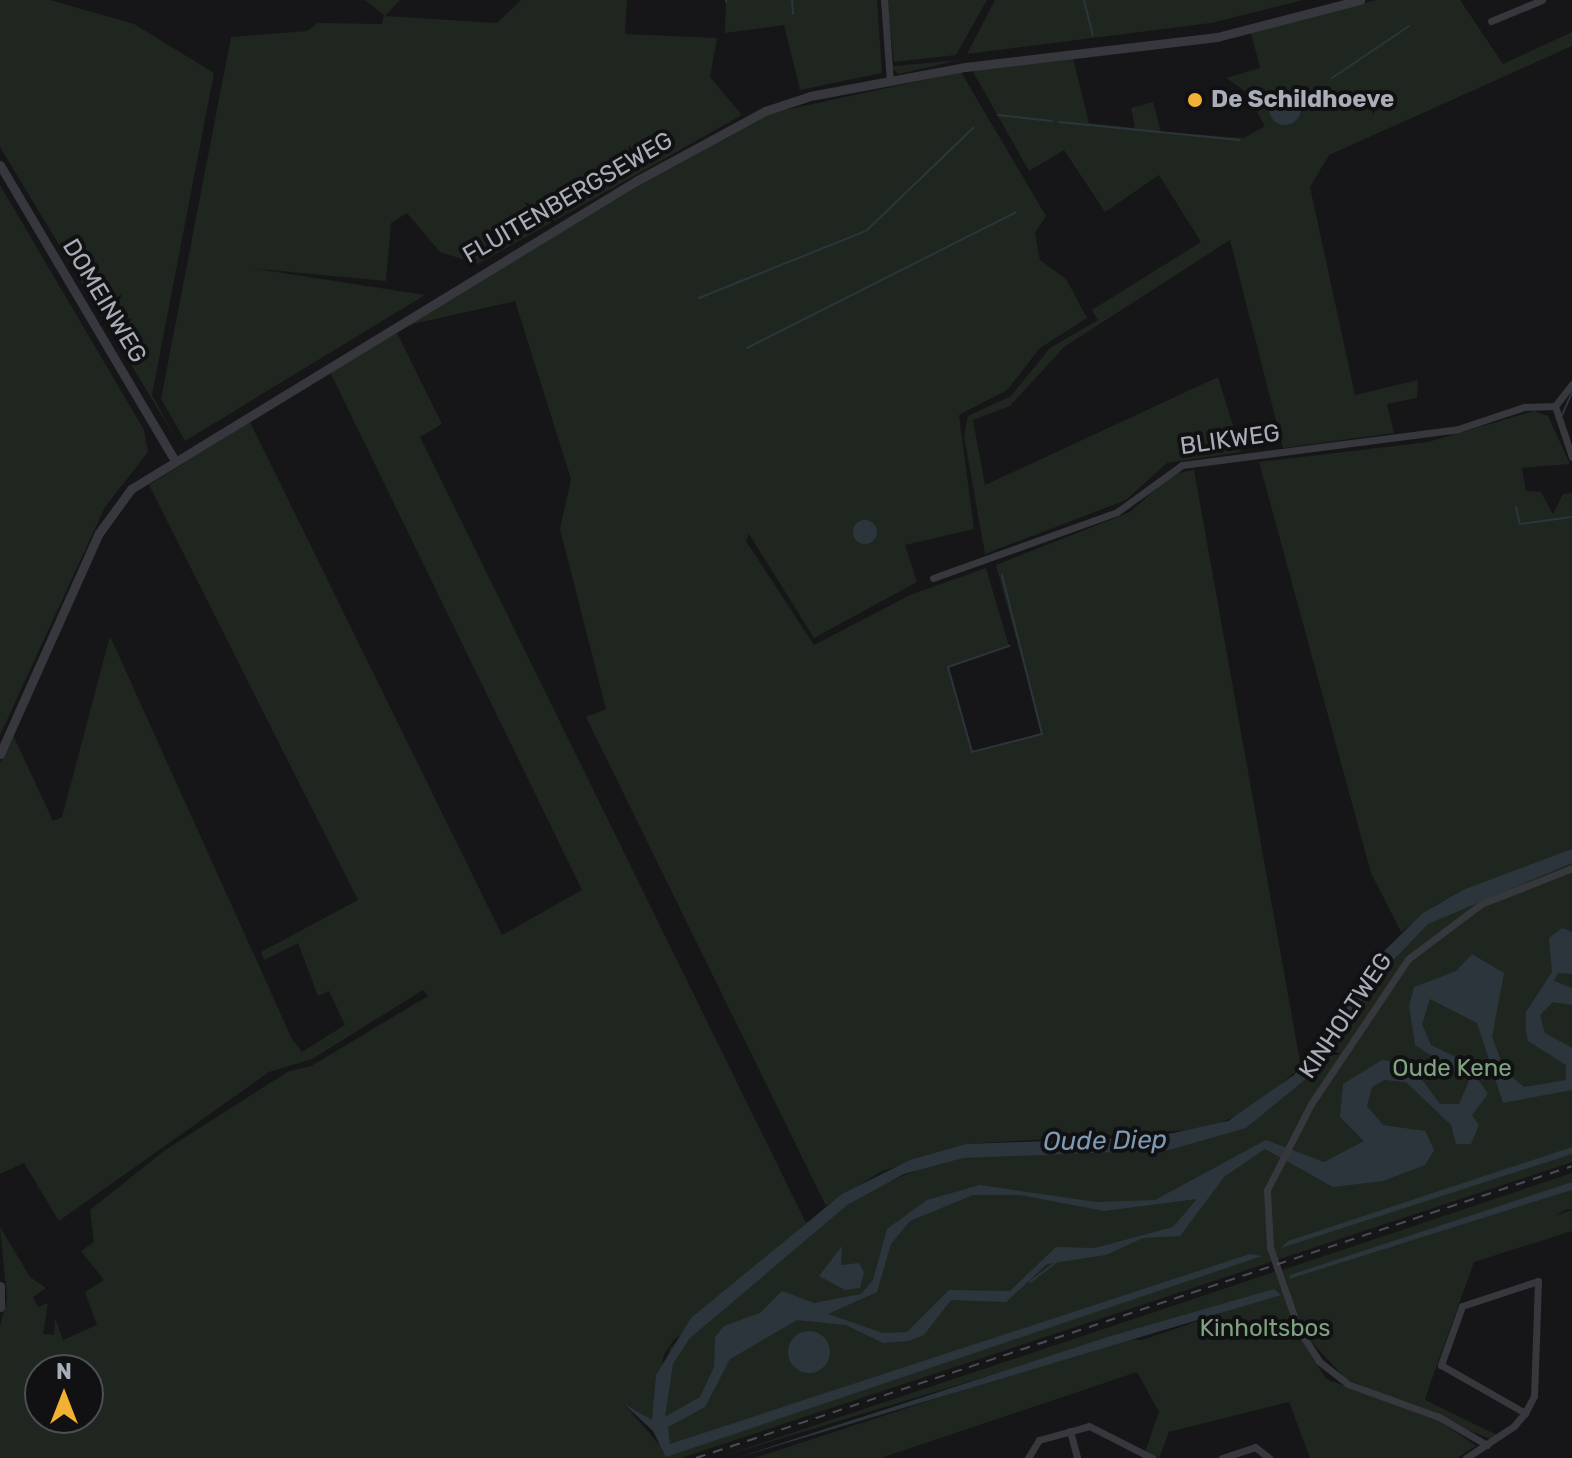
<!DOCTYPE html>
<style>
body{margin:0}
#map{position:relative;width:1572px;height:1458px;overflow:hidden;background:#161618;font-family:Rubik,sans-serif}
div>[style]{position:absolute}
.green>*{inset:0;background:#1e261f}
.water>*{inset:0;background:#2c353c}
.round{border-radius:50%}
.stream>*{height:2px;margin:-1px;padding:0 1px;transform-origin:1px;border-radius:1px;background:#2c353c}
.minor>*{height:7px;margin:-3.5px;padding:0 3.5px;transform-origin:3.5px;border-radius:3.5px;background:#37383d}
.tertiary>*{height:9px;margin:-4.5px;padding:0 4.5px;transform-origin:4.5px;border-radius:4.5px;background:#37383d}
.rail>*{height:2px;margin-top:-1px;transform-origin:0;background:repeating-linear-gradient(90deg,#4a4c52 0 10px,transparent 0 18px)}
.dots>*{width:22px;height:22px;translate:-50% -50%;box-sizing:border-box;border:4px solid #111113;border-radius:50%}
span{translate:-50% -50%;white-space:nowrap;text-align:center;line-height:1.15;-webkit-text-stroke:8px #111113;paint-order:stroke}
.poi-label{font-size:24px;color:#a8adb8;font-weight:700}
.left{translate:0 -50%;text-align:left}
.street-label{font-size:24px;color:#a8adb8}
.park-label{font-size:24px;color:#7fa381}
.water-label{font-size:26px;color:#7f9bb3;font-style:italic}
.north{position:absolute;left:24px;top:1354px;width:80px;height:80px;box-sizing:border-box;background:#111113;border:2px solid #4d4f55;border-radius:50%;rotate:0deg;font-size:22px;font-weight:700;line-height:32px;text-align:center;color:#a8adb8}
.north::after{content:'';display:block;margin:auto;width:28px;height:36px;background:#f2b134;clip-path:polygon(50% 0,100% 100%,50% 72%,0 100%)}
</style>
<div id="map">
<div class="green">
<div style="clip-path:polygon(0 0,50px 0,134px 24px,214px 73px,152px 395px,179px 444px,0 147px)"></div>
<div style="clip-path:polygon(365px 0,400px 0,385px 16px,497px 23px,521px 0,627px 0,625px 34px,717px 38px,710px 77px,742px 115px,478px 264px,440px 252px,407px 213px,391px 223px,386px 281px,250px 268px,425px 295px,185px 441px,161px 399px,231px 37px,307px 31px,318px 23px,382px 24px,384px 15px)"></div>
<div style="clip-path:polygon(726px 0,877px 0,882px 73px,800px 90px,784px 25px,725px 33px)"></div>
<div style="clip-path:polygon(887px 0,987px 0,956px 55px,894px 62px)"></div>
<div style="clip-path:polygon(995px 0,1303px 0,1211px 23px,967px 54px)"></div>
<div style="clip-path:polygon(evenodd,1376px 0,1460px 0,1503px 64px,1572px 32px,1572px 46px,1329px 155px,1310px 187px,1355px 395px,1418px 380px,1417px 398px,1387px 404px,1394px 433px,1283px 448px,1230px 240px,1064px 347px,1010px 406px,973px 420px,985px 485px,1218px 377px,1241px 452px,1167px 463px,1126px 500px,985px 554px,964px 436px,968px 416px,1011px 396px,1050px 348px,1098px 320px,1092px 310px,1201px 242px,1159px 175px,1105px 212px,1064px 150px,1029px 171px,972px 70px,1073px 58px,1089px 123px,1135px 128px,1131px 108px,1153px 102px,1161px 132px,1244px 138px,1265px 126px,1245px 91px,1226px 78px,1260px 68px,1251px 33px,1376px 0,1285px 93px,1301px 112px,1289px 125px,1270px 114px,1285px 93px)"></div>
<div style="clip-path:polygon(959px 60px,899px 74px,891px 68px,895px 66px)"></div>
<div style="clip-path:polygon(961px 72px,1046px 216px,1035px 233px,1040px 260px,1066px 279px,1087px 318px,1040px 348px,1007px 390px,959px 415px,974px 529px,905px 545px,917px 582px,814px 638px,749px 534px,746px 541px,814px 645px,910px 595px,986px 568px,1009px 646px,948px 667px,972px 751px,1042px 733px,996px 565px,1130px 512px,1172px 474px,1194px 470px,1301px 1067px,1252px 1109px,1207px 1129px,966px 1144px,880px 1172px,826px 1206px,586px 717px,606px 709px,560px 529px,571px 479px,515px 301px,404px 326px,610px 199px,771px 113px)"></div>
<div style="clip-path:polygon(0 185px,144px 430px,148px 452px,105px 507px,0 735px)"></div>
<div style="clip-path:polygon(evenodd,396px 331px,442px 424px,420px 437px,806px 1223px,674px 1340px,664px 1354px,652px 1420px,623px 1403px,659px 1444px,670px 1348px,839px 1201px,954px 1156px,1167px 1141px,1237px 1121px,1299px 1076px,1425px 917px,1572px 852px,1572px 1162px,681px 1458px,0 1458px,0 1326px,7px 1298px,0 1227px,30px 1277px,46px 1288px,33px 1297px,38px 1307px,48px 1303px,43px 1334px,54px 1335px,55px 1318px,63px 1340px,97px 1325px,85px 1292px,104px 1280px,81px 1251px,94px 1242px,90px 1210px,165px 1150px,289px 1071px,311px 1066px,428px 996px,423px 990px,312px 1059px,269px 1072px,59px 1221px,24px 1163px,0 1174px,0 763px,13px 735px,53px 821px,62px 817px,110px 636px,292px 1039px,302px 1052px,345px 1025px,329px 991px,318px 996px,298px 943px,264px 960px,261px 952px,358px 900px,149px 485px,250px 422px,502px 935px,582px 890px,330px 372px,396px 331px,40px 1370px,88px 1370px,88px 1418px,40px 1418px,40px 1370px)"></div>
<div style="clip-path:polygon(1534px 411px,1548px 416px,1570px 464px,1522px 468px,1526px 491px,1541px 492px,1553px 514px,1563px 494px,1572px 493px,1572px 849px,1439px 903px,1401px 932px,1371px 873px,1259px 462px,1428px 442px)"></div>
<div style="clip-path:polygon(1572px 1173px,1572px 1182px,1289px 1277px,1572px 1190px,1572px 1209px,1565px 1210px,1554px 1216px,1572px 1210px,1572px 1231px,1474px 1262px,1428px 1390px,1425px 1400px,1497px 1435px,1490px 1439px,1346px 1379px,1304px 1334px,1282px 1270px)"></div>
<div style="clip-path:polygon(1277px 1271px,1296px 1331px,1326px 1379px,1438px 1420px,1476px 1446px,1457px 1458px,1310px 1458px,1289px 1402px,1169px 1432px,1159px 1458px,1145px 1452px,1159px 1412px,1137px 1372px,881px 1458px,754px 1458px,1118px 1339px,1142px 1340px,1263px 1299px,1274px 1289px,717px 1458px)"></div>
</div>
<div class="water">
<div class="round" style="left:1269px;top:93px;width:32px;height:32px"></div>
<div class="round" style="left:853px;top:520px;width:24px;height:24px"></div>
<div style="clip-path:polygon(evenodd,1572px 849px,1572px 863px,1428px 924px,1378px 976px,1313px 1073px,1246px 1128px,1169px 1150px,963px 1158px,904px 1174px,847px 1205px,689px 1339px,673px 1364px,665px 1417px,700px 1397px,714px 1367px,715px 1337px,724px 1326px,760px 1313px,782px 1291px,814px 1303px,861px 1294px,873px 1280px,887px 1229px,927px 1200px,980px 1185px,1096px 1202px,1155px 1200px,1266px 1140px,1324px 1162px,1364px 1141px,1340px 1117px,1343px 1084px,1382px 1060px,1411px 1065px,1440px 1104px,1459px 1104px,1469px 1081px,1415px 1045px,1409px 1006px,1414px 987px,1456px 971px,1472px 954px,1504px 973px,1492px 1037px,1505px 1071px,1524px 1087px,1566px 1080px,1566px 1065px,1528px 1041px,1526px 1030px,1526px 1012px,1552px 972px,1549px 938px,1562px 928px,1572px 932px,1572px 974px,1558px 973px,1554px 981px,1572px 988px,1572px 1005px,1553px 1002px,1540px 1015px,1545px 1033px,1572px 1048px,1572px 1090px,1503px 1103px,1477px 1023px,1430px 999px,1422px 1024px,1431px 1045px,1466px 1062px,1488px 1094px,1472px 1115px,1479px 1125px,1471px 1144px,1456px 1144px,1451px 1125px,1406px 1082px,1384px 1080px,1372px 1087px,1367px 1106px,1383px 1125px,1425px 1131px,1434px 1150px,1425px 1165px,1383px 1181px,1333px 1187px,1265px 1149px,1224px 1177px,1180px 1236px,1143px 1238px,1106px 1255px,1047px 1264px,1006px 1302px,951px 1300px,924px 1335px,908px 1341px,883px 1343px,846px 1325px,797px 1320px,730px 1359px,705px 1407px,668px 1427px,670px 1444px,1250px 1254px,1262px 1256px,666px 1457px,653px 1431px,623px 1403px,652px 1420px,656px 1375px,691px 1318px,842px 1194px,910px 1160px,966px 1144px,1155px 1137px,1228px 1121px,1294px 1075px,1379px 956px,1423px 913px,1463px 890px,1572px 849px,973px 1195px,1020px 1195px,1104px 1211px,1197px 1199px,1173px 1227px,1095px 1248px,1056px 1247px,1010px 1291px,949px 1290px,907px 1332px,883px 1333px,828px 1314px,877px 1292px,891px 1244px,910px 1221px,973px 1195px)"></div>
<div style="clip-path:polygon(1572px 1147px,1572px 1154px,1281px 1248px,1288px 1241px)"></div>
<div style="clip-path:polygon(1572px 1182px,1572px 1190px,1289px 1279px,1290px 1275px)"></div>
<div style="clip-path:polygon(842px 1246px,841px 1265px,859px 1263px,864px 1272px,860px 1288px,845px 1290px,819px 1276px)"></div>
<div style="clip-path:polygon(1274px 1289px,1281px 1295px,736px 1458px,1111px 1336px)"></div>
<div class="round" style="left:788px;top:1331px;width:42px;height:42px"></div>
</div>
<div class="stream">
<div style="left:792px;top:0;width:14px;rotate:86deg"></div>
<div style="left:1084px;top:0;width:36px;rotate:76deg"></div>
<div style="left:726px;top:2px;width:2px;rotate:-90deg"></div>
<div style="left:1332px;top:78px;width:93px;rotate:-34deg"></div>
<div style="left:998px;top:115px;width:54px;rotate:6.3deg"></div>
<div style="left:1059px;top:122px;width:181px;rotate:5.7deg"></div>
<div style="left:699px;top:298px;width:180px;rotate:-21.9deg"></div>
<div style="left:866px;top:231px;width:149px;rotate:-43.9deg"></div>
<div style="left:747px;top:348px;width:301px;rotate:-26.8deg"></div>
<div style="left:1562px;top:415px;width:24px;rotate:-66deg"></div>
<div style="left:1516px;top:507px;width:17px;rotate:77deg"></div>
<div style="left:1520px;top:524px;width:52px;rotate:-7.7deg"></div>
<div style="left:1002px;top:575px;width:164px;rotate:75.9deg"></div>
<div style="left:1042px;top:734px;width:72px;rotate:165.6deg"></div>
<div style="left:972px;top:752px;width:88px;rotate:-105.8deg"></div>
<div style="left:948px;top:667px;width:65px;rotate:-19deg"></div>
<div style="left:1030px;top:1282px;width:34px;rotate:-37deg"></div>
</div>
<div class="minor">
<div style="left:884px;top:0;width:81px;rotate:85.8deg"></div>
<div style="left:1491px;top:21px;width:55px;rotate:-22.4deg"></div>
<div style="left:1555px;top:406px;width:54px;rotate:71.6deg"></div>
<div style="left:1555px;top:406px;width:28px;rotate:-52deg"></div>
<div style="left:933px;top:578px;width:195px;rotate:-19.7deg"></div>
<div style="left:1117px;top:512px;width:80px;rotate:-35.9deg"></div>
<div style="left:1182px;top:465px;width:278px;rotate:-7.4deg"></div>
<div style="left:1458px;top:429px;width:70px;rotate:-18.4deg"></div>
<div style="left:1524px;top:407px;width:31px;rotate:-2deg"></div>
<div style="left:1070px;top:1431px;width:28px;rotate:75deg"></div>
<div style="left:1487px;top:1445px;width:56px;rotate:-149.7deg"></div>
<div style="left:1439px;top:1417px;width:97px;rotate:-160.1deg"></div>
<div style="left:1348px;top:1384px;width:37px;rotate:-142deg"></div>
<div style="left:1319px;top:1361px;width:37px;rotate:-123deg"></div>
<div style="left:1299px;top:1330px;width:88px;rotate:-109.3deg"></div>
<div style="left:1270px;top:1247px;width:57px;rotate:-93deg"></div>
<div style="left:1267px;top:1190px;width:97px;rotate:-62.9deg"></div>
<div style="left:1311px;top:1104px;width:174px;rotate:-56.2deg"></div>
<div style="left:1408px;top:959px;width:91px;rotate:-37deg"></div>
<div style="left:1481px;top:904px;width:98px;rotate:-21.6deg"></div>
<div style="left:1028px;top:1458px;width:21px;rotate:-59deg"></div>
<div style="left:1039px;top:1440px;width:52px;rotate:-15.6deg"></div>
<div style="left:1089px;top:1426px;width:71px;rotate:26.9deg"></div>
<div style="left:1222px;top:1458px;width:35px;rotate:-18deg"></div>
<div style="left:1255px;top:1447px;width:18px;rotate:38deg"></div>
<div style="left:1466px;top:1458px;width:58px;rotate:-33.7deg"></div>
<div style="left:1514px;top:1426px;width:17px;rotate:-50deg"></div>
<div style="left:1525px;top:1413px;width:19px;rotate:-62deg"></div>
<div style="left:1534px;top:1396px;width:115px;rotate:-88deg"></div>
<div style="left:1538px;top:1281px;width:80px;rotate:161.8deg"></div>
<div style="left:1462px;top:1306px;width:63px;rotate:109.6deg"></div>
<div style="left:1441px;top:1365px;width:97px;rotate:29.7deg"></div>
</div>
<div class="tertiary">
<div style="left:0;top:165px;width:339px;rotate:59.4deg"></div>
<div style="left:0;top:754px;width:242px;rotate:-65.9deg"></div>
<div style="left:99px;top:533px;width:54px;rotate:-54deg"></div>
<div style="left:131px;top:489px;width:592px;rotate:-31.38deg"></div>
<div style="left:636px;top:181px;width:147px;rotate:-28.5deg"></div>
<div style="left:765px;top:111px;width:47px;rotate:-18.4deg"></div>
<div style="left:810px;top:96px;width:158px;rotate:-10.6deg"></div>
<div style="left:965px;top:67px;width:254px;rotate:-6.8deg"></div>
<div style="left:1217px;top:37px;width:148px;rotate:-14.5deg"></div>
<div style="left:0;top:1286px;width:21px;rotate:90deg"></div>
</div>
<div class="rail">
<div style="left:696px;top:1458px;width:923px;rotate:-18.43deg"></div>
</div>
<div class="dots">
<div style="left:1195px;top:100px;background:#f2b134"></div>
</div>
<div class="poi-label">
<span class="left" style="left:1211px;top:100px">De Schildhoeve</span>
</div>
<div class="street-label">
<span style="left:568px;top:198px;rotate:-30deg">FLUITENBERGSEWEG</span>
<span style="left:104px;top:301px;rotate:59deg">DOMEINWEG</span>
<span style="left:1230px;top:440px;rotate:-8deg">BLIKWEG</span>
<span style="left:1346px;top:1016px;rotate:-56deg">KINHOLTWEG</span>
</div>
<div class="park-label">
<span style="left:1452px;top:1069px">Oude Kene</span>
<span style="left:1265px;top:1329px">Kinholtsbos</span>
</div>
<div class="water-label">
<span style="left:1105px;top:1141px;rotate:-1deg">Oude Diep</span>
</div>
<div class="north">N</div>
</div>
